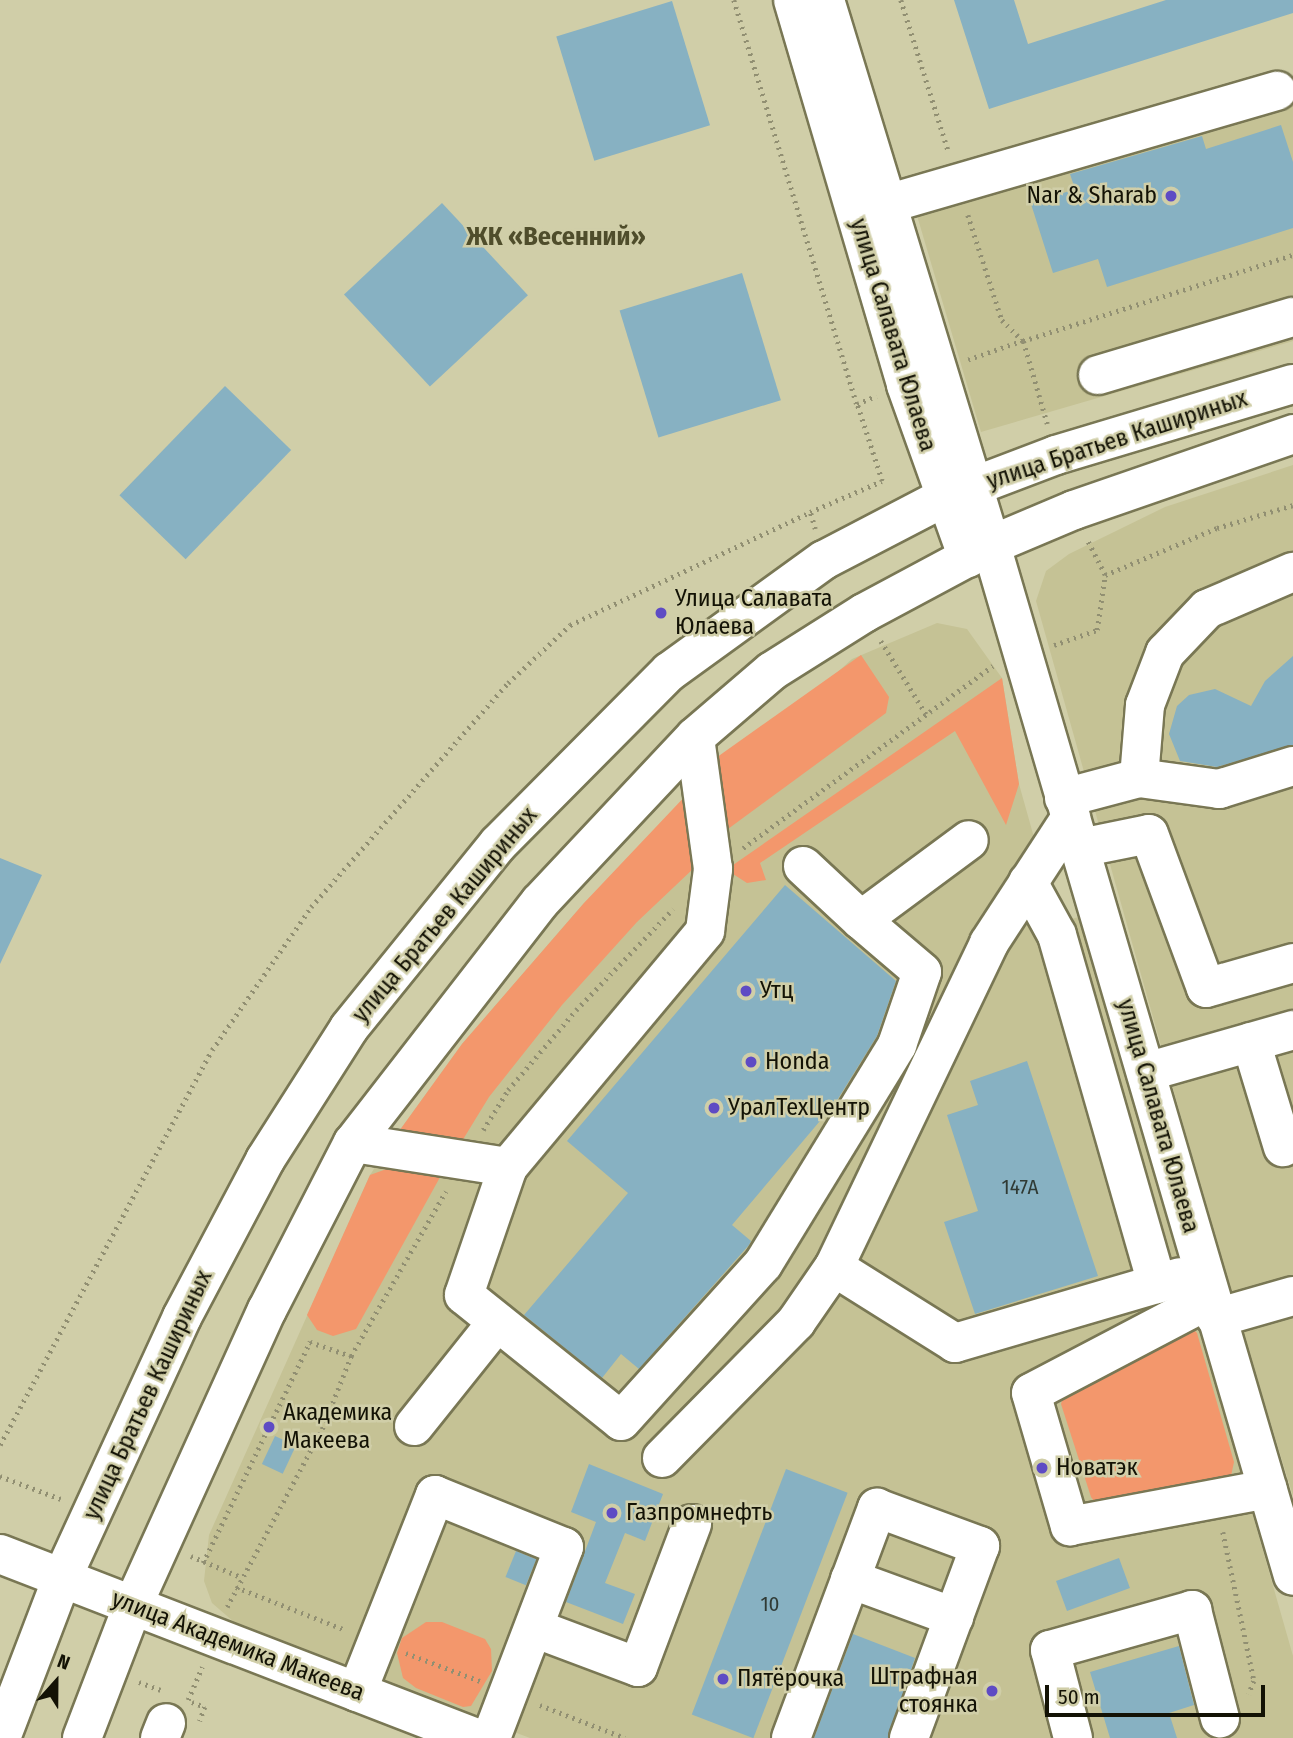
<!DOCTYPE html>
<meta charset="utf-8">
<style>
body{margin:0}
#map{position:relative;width:1293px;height:1738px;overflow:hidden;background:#d0cea8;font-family:"Fira Sans Condensed",sans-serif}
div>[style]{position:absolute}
.built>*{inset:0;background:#c5c295}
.green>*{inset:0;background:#f3976c}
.building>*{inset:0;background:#87b1c2;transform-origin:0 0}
.path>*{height:4.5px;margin-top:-2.25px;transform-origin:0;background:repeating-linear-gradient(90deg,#918f72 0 2px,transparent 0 7px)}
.roads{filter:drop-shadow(2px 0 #797754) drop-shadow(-2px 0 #797754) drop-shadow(0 2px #797754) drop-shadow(0 -2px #797754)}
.minor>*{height:38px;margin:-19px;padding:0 19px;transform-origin:19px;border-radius:19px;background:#fff}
.major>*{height:38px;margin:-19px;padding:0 19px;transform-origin:19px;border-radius:19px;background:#fff}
.dots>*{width:19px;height:19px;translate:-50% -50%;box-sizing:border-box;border:4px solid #d0cea8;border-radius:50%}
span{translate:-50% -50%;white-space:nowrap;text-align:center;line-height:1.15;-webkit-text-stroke:5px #d0cea8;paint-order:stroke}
.number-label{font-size:21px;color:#303a34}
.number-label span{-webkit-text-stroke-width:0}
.poi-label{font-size:24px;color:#131205}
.right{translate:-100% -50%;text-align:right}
.left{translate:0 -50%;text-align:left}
.street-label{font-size:24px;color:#131205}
.neighbourhood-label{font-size:26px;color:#4f4d2b;font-weight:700}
.north{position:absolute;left:21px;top:1647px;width:70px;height:70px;-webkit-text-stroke:5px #d0cea8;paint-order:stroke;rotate:21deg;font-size:19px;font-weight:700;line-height:28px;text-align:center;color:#131205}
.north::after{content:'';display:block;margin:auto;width:24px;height:32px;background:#131205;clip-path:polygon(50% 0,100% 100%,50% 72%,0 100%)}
.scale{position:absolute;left:1045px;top:1685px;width:220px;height:32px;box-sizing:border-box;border:4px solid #131205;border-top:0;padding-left:9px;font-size:21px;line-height:24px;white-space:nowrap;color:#131205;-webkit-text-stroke:5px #d0cea8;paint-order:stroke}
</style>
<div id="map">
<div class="built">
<div style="clip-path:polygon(1293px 91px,1293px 341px,981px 432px,913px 202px)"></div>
<div style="clip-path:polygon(1293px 465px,1293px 1496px,1226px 1277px,1036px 601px,1046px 571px,1069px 554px,1165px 507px)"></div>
<div style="clip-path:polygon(937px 623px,967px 629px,1002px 678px,1019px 784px,1058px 923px,1082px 916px,1293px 1656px,1293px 1738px,530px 1738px,241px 1628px,212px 1603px,204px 1581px,209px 1535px,370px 1175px,397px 1134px,462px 1044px,584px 903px,852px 659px)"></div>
</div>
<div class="green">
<div style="clip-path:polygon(861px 655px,889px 697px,886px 713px,713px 840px,713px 760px)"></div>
<div style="clip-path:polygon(1002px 678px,1019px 784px,1006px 825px,955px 731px,760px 863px,766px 880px,747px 883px,733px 874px,733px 865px)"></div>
<div style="clip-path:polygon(690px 791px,694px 868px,637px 922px,562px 1005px,489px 1097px,459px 1146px,397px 1134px,462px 1044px,584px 903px)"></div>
<div style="clip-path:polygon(403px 1163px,444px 1170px,356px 1329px,333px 1336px,317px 1330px,307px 1315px,370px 1175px)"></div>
<div style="clip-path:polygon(1190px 1326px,1197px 1333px,1234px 1462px,1231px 1476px,1224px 1485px,1097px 1505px,1091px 1497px,1061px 1404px,1063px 1397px)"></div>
<div style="clip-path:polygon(426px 1622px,442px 1622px,485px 1639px,491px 1649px,492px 1671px,471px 1706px,463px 1707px,416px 1688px,403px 1678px,397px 1653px,402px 1638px)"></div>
</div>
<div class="building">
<div style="clip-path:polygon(954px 0,1014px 0,1028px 44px,1166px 0,1293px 0,1293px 13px,989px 109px)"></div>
<div style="left:672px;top:1px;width:130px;height:121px;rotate:73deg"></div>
<div style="clip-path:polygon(1281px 125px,1293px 162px,1293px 228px,1107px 287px,1098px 259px,1053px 273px,1031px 204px,1075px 189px,1070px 174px,1202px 136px,1206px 149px)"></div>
<div style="left:442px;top:203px;width:126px;height:134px;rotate:47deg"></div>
<div style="left:742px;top:273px;width:133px;height:128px;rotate:73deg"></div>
<div style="left:225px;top:386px;width:92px;height:152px;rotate:44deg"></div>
<div style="clip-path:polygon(1293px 656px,1293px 745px,1217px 767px,1180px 761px,1169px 734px,1177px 706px,1189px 695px,1215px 689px,1251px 706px,1265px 681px)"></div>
<div style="clip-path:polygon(0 858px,42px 875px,0 964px)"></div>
<div style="clip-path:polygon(785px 885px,896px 981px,877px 1036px,836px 1102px,732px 1225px,751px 1241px,749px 1245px,639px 1369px,621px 1354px,602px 1378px,524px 1315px,628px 1193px,567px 1141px)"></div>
<div style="clip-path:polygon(1027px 1061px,1098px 1276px,975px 1314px,944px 1222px,978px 1211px,947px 1115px,978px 1105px,970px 1081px)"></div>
<div style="left:275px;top:1436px;width:23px;height:31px;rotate:25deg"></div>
<div style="clip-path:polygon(589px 1464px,663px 1494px,645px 1541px,625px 1533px,605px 1583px,635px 1594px,623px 1624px,566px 1602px,596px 1522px,571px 1512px)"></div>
<div style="left:786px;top:1469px;width:66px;height:263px;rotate:21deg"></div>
<div style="left:516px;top:1551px;width:22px;height:28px;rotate:22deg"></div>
<div style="left:1119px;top:1558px;width:32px;height:67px;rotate:70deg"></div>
<div style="clip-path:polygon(853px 1634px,915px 1658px,888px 1738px,814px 1738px)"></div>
<div style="clip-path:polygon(1179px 1646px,1194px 1705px,1169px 1713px,1177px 1738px,1110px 1738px,1090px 1672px)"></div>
</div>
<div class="path">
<div style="left:734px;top:0;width:422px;rotate:73.1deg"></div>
<div style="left:901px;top:0;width:160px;rotate:72.6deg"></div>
<div style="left:968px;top:215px;width:110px;rotate:72.1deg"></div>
<div style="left:1002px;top:320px;width:30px;rotate:45deg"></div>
<div style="left:1023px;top:341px;width:58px;rotate:160.9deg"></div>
<div style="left:1047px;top:424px;width:86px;rotate:-106.1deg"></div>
<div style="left:1023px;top:341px;width:283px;rotate:-17.7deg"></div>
<div style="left:815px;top:529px;width:18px;rotate:-106deg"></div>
<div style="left:810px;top:512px;width:78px;rotate:-23.3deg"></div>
<div style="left:882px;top:481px;width:81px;rotate:-108deg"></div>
<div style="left:857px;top:404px;width:21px;rotate:-23deg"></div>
<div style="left:1105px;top:575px;width:121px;rotate:-22.8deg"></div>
<div style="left:1217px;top:528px;width:79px;rotate:-16.8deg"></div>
<div style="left:881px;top:641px;width:86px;rotate:58.3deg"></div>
<div style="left:1054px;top:645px;width:46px;rotate:-19.2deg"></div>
<div style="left:1097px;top:630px;width:56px;rotate:-81.7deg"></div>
<div style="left:1105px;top:575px;width:38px;rotate:-117deg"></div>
<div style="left:743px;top:848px;width:309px;rotate:-36.1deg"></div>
<div style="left:483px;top:1130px;width:47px;rotate:-58deg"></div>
<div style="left:508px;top:1090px;width:105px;rotate:-49.6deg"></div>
<div style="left:576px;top:1010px;width:140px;rotate:-46.2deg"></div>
<div style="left:0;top:1445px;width:448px;rotate:-61.8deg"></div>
<div style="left:212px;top:1050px;width:174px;rotate:-55.3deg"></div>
<div style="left:311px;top:907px;width:298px;rotate:-48.7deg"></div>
<div style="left:508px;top:683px;width:85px;rotate:-43.1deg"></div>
<div style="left:570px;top:625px;width:265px;rotate:-25.2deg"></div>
<div style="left:0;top:1476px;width:65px;rotate:20.7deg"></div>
<div style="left:1223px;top:1532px;width:152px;rotate:78.2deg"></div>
<div style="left:1254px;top:1681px;width:14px;rotate:111deg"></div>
<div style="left:191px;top:1556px;width:54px;rotate:22.8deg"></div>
<div style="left:203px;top:1563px;width:246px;rotate:-64.2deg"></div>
<div style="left:310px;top:1342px;width:43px;rotate:18.9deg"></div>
<div style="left:236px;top:1587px;width:118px;rotate:21.4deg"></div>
<div style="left:227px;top:1607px;width:202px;rotate:-61.9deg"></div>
<div style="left:322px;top:1429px;width:79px;rotate:-68.3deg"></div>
<div style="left:351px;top:1356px;width:190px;rotate:-60.1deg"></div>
<div style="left:406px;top:1653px;width:79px;rotate:20.7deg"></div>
<div style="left:139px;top:1682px;width:23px;rotate:20deg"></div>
<div style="left:188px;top:1700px;width:36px;rotate:-67deg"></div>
<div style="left:192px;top:1702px;width:14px;rotate:21deg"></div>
<div style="left:205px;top:1707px;width:15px;rotate:110deg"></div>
<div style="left:540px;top:1705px;width:91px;rotate:21.2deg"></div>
</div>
<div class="roads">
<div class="minor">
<div style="left:887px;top:204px;width:406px;rotate:-16.2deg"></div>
<div style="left:1098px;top:375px;width:203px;rotate:-16.6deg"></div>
<div style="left:991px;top:545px;width:1074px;rotate:73.67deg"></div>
<div style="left:1139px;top:778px;width:81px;rotate:7.8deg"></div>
<div style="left:1219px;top:789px;width:77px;rotate:-17.3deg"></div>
<div style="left:1064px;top:798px;width:78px;rotate:-14.9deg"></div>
<div style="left:1139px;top:778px;width:73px;rotate:-85.3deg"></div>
<div style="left:1145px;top:705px;width:56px;rotate:-69deg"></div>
<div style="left:1165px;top:653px;width:61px;rotate:-46.3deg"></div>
<div style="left:1207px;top:609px;width:94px;rotate:-23.3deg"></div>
<div style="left:1080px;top:848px;width:70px;rotate:-11.5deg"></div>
<div style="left:1149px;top:834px;width:164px;rotate:69.7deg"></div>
<div style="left:1206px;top:988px;width:91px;rotate:-16deg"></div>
<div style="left:803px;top:866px;width:79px;rotate:43deg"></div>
<div style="left:861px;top:920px;width:134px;rotate:-36.5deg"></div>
<div style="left:1028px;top:882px;width:60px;rotate:61.3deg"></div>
<div style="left:1057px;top:935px;width:363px;rotate:74deg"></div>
<div style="left:1251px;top:1042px;width:110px;rotate:73.1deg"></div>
<div style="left:1146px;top:1072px;width:153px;rotate:-15.9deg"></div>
<div style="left:353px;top:1143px;width:157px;rotate:8.8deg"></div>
<div style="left:508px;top:1167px;width:307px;rotate:-50.1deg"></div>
<div style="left:705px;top:931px;width:63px;rotate:-82.6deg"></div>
<div style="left:713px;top:869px;width:133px;rotate:-97.8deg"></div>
<div style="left:508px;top:1167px;width:135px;rotate:109deg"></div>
<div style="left:464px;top:1295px;width:201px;rotate:38.7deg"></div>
<div style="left:621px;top:1421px;width:212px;rotate:-47.9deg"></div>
<div style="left:763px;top:1264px;width:257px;rotate:-58.5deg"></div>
<div style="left:897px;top:1045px;width:77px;rotate:-71.1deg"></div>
<div style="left:922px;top:972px;width:80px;rotate:-139.6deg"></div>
<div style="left:834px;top:1267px;width:143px;rotate:32.1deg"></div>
<div style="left:955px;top:1343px;width:234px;rotate:-16.3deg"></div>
<div style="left:1210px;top:1299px;width:202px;rotate:152.3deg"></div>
<div style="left:1031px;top:1393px;width:139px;rotate:73.7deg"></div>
<div style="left:1070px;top:1526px;width:201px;rotate:-10.6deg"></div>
<div style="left:1216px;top:1318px;width:80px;rotate:-15.9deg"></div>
<div style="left:414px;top:1426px;width:133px;rotate:-51.4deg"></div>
<div style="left:662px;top:1458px;width:191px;rotate:-45.4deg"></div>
<div style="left:796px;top:1322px;width:67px;rotate:-55.4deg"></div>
<div style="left:834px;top:1267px;width:359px;rotate:-64.4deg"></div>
<div style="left:989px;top:943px;width:150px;rotate:-56.9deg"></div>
<div style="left:0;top:1554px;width:510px;rotate:21.13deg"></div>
<div style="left:850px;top:1579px;width:111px;rotate:20.1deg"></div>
<div style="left:534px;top:1628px;width:111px;rotate:20.6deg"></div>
<div style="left:638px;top:1667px;width:153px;rotate:-69.3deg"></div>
<div style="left:357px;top:1692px;width:212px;rotate:-68.4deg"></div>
<div style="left:435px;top:1495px;width:139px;rotate:22deg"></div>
<div style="left:564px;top:1547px;width:204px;rotate:110.9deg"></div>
<div style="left:160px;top:1738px;width:16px;rotate:-68deg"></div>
<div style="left:791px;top:1738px;width:246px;rotate:-69.5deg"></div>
<div style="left:877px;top:1508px;width:110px;rotate:20.3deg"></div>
<div style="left:980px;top:1546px;width:205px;rotate:110.3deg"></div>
<div style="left:1073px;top:1738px;width:91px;rotate:-104.6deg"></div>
<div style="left:1050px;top:1650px;width:148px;rotate:-15.7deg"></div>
<div style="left:1192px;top:1610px;width:112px;rotate:75.5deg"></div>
</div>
<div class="major">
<div style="left:793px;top:0;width:401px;rotate:73.6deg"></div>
<div style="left:906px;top:385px;width:184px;rotate:70.3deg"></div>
<div style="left:825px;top:0;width:570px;rotate:73.06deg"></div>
<div style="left:1px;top:1738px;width:171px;rotate:-69.1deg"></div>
<div style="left:62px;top:1578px;width:287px;rotate:-65.3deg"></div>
<div style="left:182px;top:1317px;width:178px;rotate:-62.1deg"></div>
<div style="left:265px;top:1160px;width:156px;rotate:-57.5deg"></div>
<div style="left:349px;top:1028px;width:237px;rotate:-51deg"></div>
<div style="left:498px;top:844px;width:243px;rotate:-45.2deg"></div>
<div style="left:669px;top:672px;width:191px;rotate:-35.9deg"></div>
<div style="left:824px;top:560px;width:134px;rotate:-27.5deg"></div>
<div style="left:943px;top:498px;width:121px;rotate:-20.8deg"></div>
<div style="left:1056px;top:455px;width:247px;rotate:-16.7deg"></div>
<div style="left:82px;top:1738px;width:142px;rotate:-69deg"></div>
<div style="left:133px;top:1605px;width:324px;rotate:-65.6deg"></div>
<div style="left:267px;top:1310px;width:188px;rotate:-62.8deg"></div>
<div style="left:353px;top:1143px;width:305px;rotate:-52.2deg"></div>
<div style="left:540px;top:902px;width:226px;rotate:-46.8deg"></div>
<div style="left:695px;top:737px;width:101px;rotate:-40.6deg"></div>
<div style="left:772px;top:671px;width:109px;rotate:-32.2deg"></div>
<div style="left:864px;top:613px;width:144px;rotate:-28.2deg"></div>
<div style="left:991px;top:545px;width:90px;rotate:-22.9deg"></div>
<div style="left:1074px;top:510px;width:232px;rotate:-19.1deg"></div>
</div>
</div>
<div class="dots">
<div style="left:1171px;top:196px;background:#5e4bc4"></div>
<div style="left:661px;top:613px;background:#5e4bc4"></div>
<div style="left:746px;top:991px;background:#5e4bc4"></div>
<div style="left:751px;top:1062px;background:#5e4bc4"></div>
<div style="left:714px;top:1108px;background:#5e4bc4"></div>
<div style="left:269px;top:1427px;background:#5e4bc4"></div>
<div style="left:1042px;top:1468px;background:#5e4bc4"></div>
<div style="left:612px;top:1513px;background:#5e4bc4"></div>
<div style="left:723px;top:1679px;background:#5e4bc4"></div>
<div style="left:992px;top:1691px;background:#5e4bc4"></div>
</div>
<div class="number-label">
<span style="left:1020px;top:1187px">147А</span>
<span style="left:770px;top:1604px">10</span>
</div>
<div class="poi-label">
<span class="right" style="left:1157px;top:196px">Nar &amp; Sharab</span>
<span class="left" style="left:675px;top:613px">Улица Салавата<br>Юлаева</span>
<span class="left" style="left:760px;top:991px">Утц</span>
<span class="left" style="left:765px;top:1062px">Honda</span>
<span class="left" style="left:728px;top:1108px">УралТехЦентр</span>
<span class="left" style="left:283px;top:1427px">Академика<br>Макеева</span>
<span class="left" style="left:1056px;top:1468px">Новатэк</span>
<span class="left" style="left:626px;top:1513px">Газпромнефть</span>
<span class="right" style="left:978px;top:1691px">Штрафная<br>стоянка</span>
<span class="left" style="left:737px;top:1679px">Пятёрочка</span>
</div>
<div class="street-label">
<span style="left:893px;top:335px;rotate:73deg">улица Салавата Юлаева</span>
<span style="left:1117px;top:440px;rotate:-18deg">улица Братьев Кашириных</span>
<span style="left:445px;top:915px;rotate:-50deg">улица Братьев Кашириных</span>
<span style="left:1158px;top:1116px;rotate:74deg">улица Салавата Юлаева</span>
<span style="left:148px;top:1395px;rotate:-65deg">улица Братьев Кашириных</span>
<span style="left:238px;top:1646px;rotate:21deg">улица Академика Макеева</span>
</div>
<div class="neighbourhood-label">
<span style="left:556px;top:237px">ЖК «Весенний»</span>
</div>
<div class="north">N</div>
<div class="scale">50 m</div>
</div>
